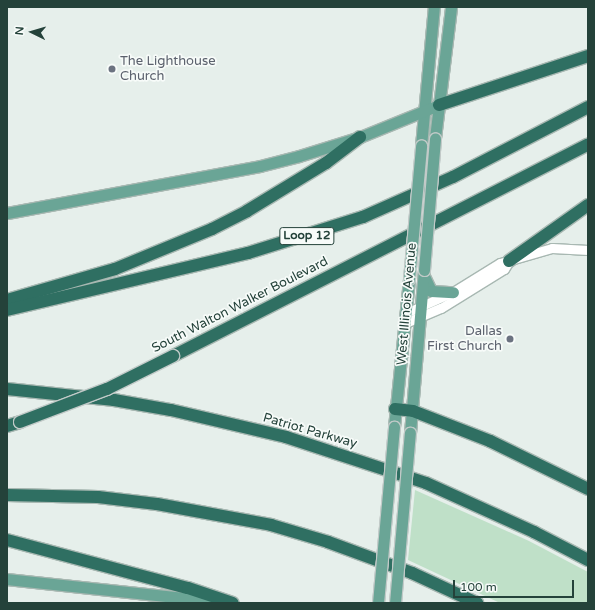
<!DOCTYPE html>
<style>
body{margin:0}
#map{position:relative;width:595px;height:610px;overflow:hidden;background:#e6efeb;font-family:"Varela Round",sans-serif}
div>[style]{position:absolute}
.green>*{inset:0;background:#bfe0c8}
.roads{filter:drop-shadow(1px 0 #a8b8b2) drop-shadow(-1px 0 #a8b8b2) drop-shadow(0 1px #a8b8b2) drop-shadow(0 -1px #a8b8b2)}
.minor>*{height:9px;margin:-4.5px;padding:0 4.5px;transform-origin:4.5px;border-radius:4.5px;background:#fff}
.major>*{height:11px;margin:-5.5px;padding:0 5.5px;transform-origin:5.5px;border-radius:5.5px;background:#6aa596}
.highway>*{height:12px;margin:-6px;padding:0 6px;transform-origin:6px;border-radius:6px;background:#2f6f62}
.bridges{filter:drop-shadow(1px 0 #c2cac8) drop-shadow(-1px 0 #c2cac8) drop-shadow(0 1px #c2cac8) drop-shadow(0 -1px #c2cac8)}
.major-bridge>*{height:11px;margin:-5.5px;padding:0 5.5px;transform-origin:5.5px;border-radius:5.5px;background:#6aa596}
.highway-bridge>*{height:12px;margin:-6px;padding:0 6px;transform-origin:6px;border-radius:6px;background:#2f6f62}
.dots>*{width:11px;height:11px;translate:-50% -50%;box-sizing:border-box;border:2px solid #f7fbf9;border-radius:50%}
span{translate:-50% -50%;white-space:nowrap;text-align:center;line-height:1.15;-webkit-text-stroke:3.5px #f7fbf9;paint-order:stroke}
.shield-label span{padding:1px 3px;background:#f7fbf9;border:1px solid;border-radius:3px;-webkit-text-stroke-width:0}
.shield-label{font-size:12px;color:#24423a;font-weight:700}
.worship-label{font-size:13px;color:#5b616d}
.left{translate:0 -50%;text-align:left}
.right{translate:-100% -50%;text-align:right}
.street-label{font-size:13px;color:#24423a}
.frame{position:absolute;inset:0;border:8px solid #24423a;pointer-events:none}
.north{position:absolute;left:12px;top:12px;width:40px;height:40px;-webkit-text-stroke:3px #f7fbf9;paint-order:stroke;rotate:275deg;font-size:11px;font-weight:700;line-height:16px;text-align:center;color:#24423a}
.north::after{content:'';display:block;margin:auto;width:14px;height:18px;background:#24423a;clip-path:polygon(50% 0,100% 100%,50% 72%,0 100%)}
.scale{position:absolute;left:453px;top:580px;width:121px;height:18px;box-sizing:border-box;border:2px solid #24423a;border-top:0;padding-left:5px;font-size:12px;line-height:14px;white-space:nowrap;color:#24423a;-webkit-text-stroke:3px #f7fbf9;paint-order:stroke}
</style>
<div id="map">
<div class="green">
<div style="clip-path:polygon(415px 490px,529px 541px,588px 572px,588px 603px,500px 603px,408px 560px)"></div>
</div>
<div class="roads">
<div class="minor">
<div style="left:406px;top:313px;width:51px;rotate:-24.1deg"></div>
<div style="left:453px;top:292px;width:55px;rotate:-31.7deg"></div>
<div style="left:500px;top:263px;width:54px;rotate:-16.1deg"></div>
<div style="left:552px;top:248px;width:36px;rotate:3deg"></div>
<div style="left:405px;top:323px;width:39px;rotate:-23deg"></div>
<div style="left:441px;top:308px;width:74px;rotate:-31.8deg"></div>
<div style="left:504px;top:269px;width:9px;rotate:-58deg"></div>
</div>
<div class="major">
<div style="left:435px;top:138px;width:132px;rotate:-83deg"></div>
<div style="left:421px;top:146px;width:140px;rotate:-84.7deg"></div>
<div style="left:7px;top:213px;width:257px;rotate:-10.5deg"></div>
<div style="left:260px;top:166px;width:40px;rotate:-14.4deg"></div>
<div style="left:299px;top:156px;width:64px;rotate:-17.3deg"></div>
<div style="left:360px;top:137px;width:85px;rotate:-22.1deg"></div>
<div style="left:425px;top:278px;width:14px;rotate:65deg"></div>
<div style="left:431px;top:291px;width:22px;rotate:3deg"></div>
<div style="left:394px;top:427px;width:149px;rotate:-84.2deg"></div>
<div style="left:410px;top:433px;width:164px;rotate:-85.1deg"></div>
<div style="left:7px;top:579px;width:215px;rotate:6.1deg"></div>
</div>
<div class="highway">
<div style="left:439px;top:105px;width:157px;rotate:-18.2deg"></div>
<div style="left:509px;top:261px;width:97px;rotate:-35.3deg"></div>
<div style="left:7px;top:300px;width:112px;rotate:-16deg"></div>
<div style="left:115px;top:269px;width:105px;rotate:-22.4deg"></div>
<div style="left:212px;top:229px;width:39px;rotate:-27deg"></div>
<div style="left:247px;top:211px;width:92px;rotate:-31.3deg"></div>
<div style="left:326px;top:163px;width:43px;rotate:-37.4deg"></div>
<div style="left:7px;top:310px;width:248px;rotate:-13.3deg"></div>
<div style="left:248px;top:253px;width:121px;rotate:-17.4deg"></div>
<div style="left:363px;top:217px;width:98px;rotate:-24deg"></div>
<div style="left:453px;top:177px;width:152px;rotate:-27.4deg"></div>
<div style="left:173px;top:356px;width:466px;rotate:-27deg"></div>
<div style="left:7px;top:389px;width:108px;rotate:5.9deg"></div>
<div style="left:114px;top:400px;width:58px;rotate:10deg"></div>
<div style="left:171px;top:410px;width:118px;rotate:13.2deg"></div>
<div style="left:286px;top:437px;width:147px;rotate:18.2deg"></div>
<div style="left:426px;top:483px;width:119px;rotate:24.4deg"></div>
<div style="left:534px;top:532px;width:61px;rotate:27.4deg"></div>
<div style="left:395px;top:409px;width:18px;rotate:6deg"></div>
<div style="left:413px;top:411px;width:83px;rotate:21.3deg"></div>
<div style="left:490px;top:441px;width:109px;rotate:26.1deg"></div>
<div style="left:7px;top:426px;width:14px;rotate:-17deg"></div>
<div style="left:7px;top:495px;width:91px;rotate:1.3deg"></div>
<div style="left:98px;top:497px;width:59px;rotate:6.8deg"></div>
<div style="left:157px;top:504px;width:116px;rotate:10.4deg"></div>
<div style="left:271px;top:525px;width:59px;rotate:16.6deg"></div>
<div style="left:328px;top:542px;width:90px;rotate:20.3deg"></div>
<div style="left:412px;top:573px;width:72px;rotate:24.8deg"></div>
<div style="left:7px;top:540px;width:187px;rotate:14.9deg"></div>
<div style="left:188px;top:588px;width:47px;rotate:18.4deg"></div>
</div>
</div>
<div class="bridges">
<div class="major-bridge">
<div style="left:424px;top:270px;width:132px;rotate:-85.2deg"></div>
<div style="left:409px;top:279px;width:134px;rotate:-84.8deg"></div>
<div style="left:378px;top:603px;width:177px;rotate:-84.8deg"></div>
<div style="left:395px;top:603px;width:171px;rotate:-85deg"></div>
</div>
<div class="highway-bridge">
<div style="left:20px;top:422px;width:93px;rotate:-20.8deg"></div>
<div style="left:107px;top:389px;width:74px;rotate:-26.6deg"></div>
</div>
</div>
<div class="dots">
<div style="left:112px;top:69px;background:#6b7280"></div>
<div style="left:510px;top:339px;background:#6b7280"></div>
</div>
<div class="shield-label">
<span style="left:307px;top:236px">Loop 12</span>
</div>
<div class="worship-label">
<span class="left" style="left:120px;top:69px">The Lighthouse<br>Church</span>
<span class="right" style="left:502px;top:339px">Dallas<br>First Church</span>
</div>
<div class="street-label">
<span style="left:407px;top:304px;rotate:-85deg">West Illinois Avenue</span>
<span style="left:240px;top:305px;rotate:-27deg">South Walton Walker Boulevard</span>
<span style="left:310px;top:431px;rotate:16deg">Patriot Parkway</span>
</div>
<div class="frame"></div>
<div class="north">N</div>
<div class="scale">100 m</div>
</div>
